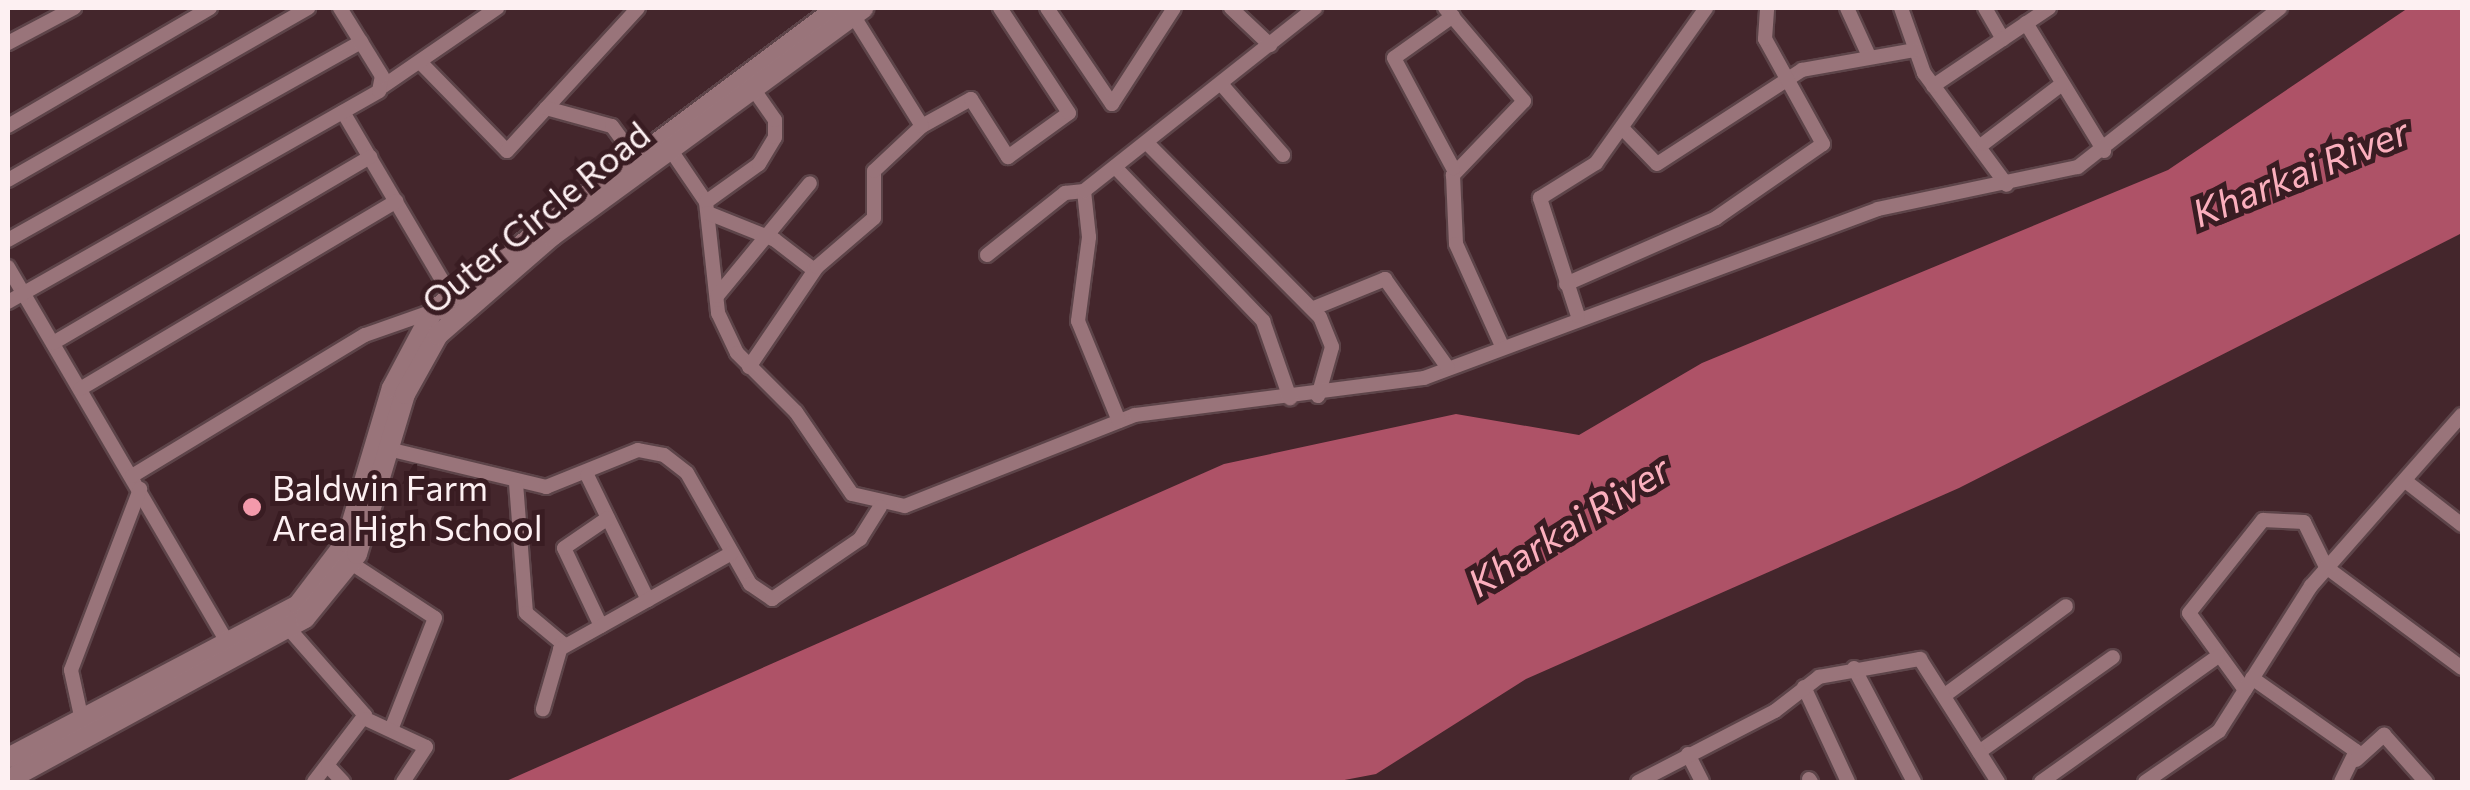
<!DOCTYPE html>
<style>
body{margin:0}
#map{position:relative;width:2470px;height:790px;overflow:hidden;background:#44262c;font-family:Commissioner,sans-serif}
div>[style]{position:absolute}
.water>*{inset:0;background:#ae5267}
.roads{filter:drop-shadow(2px 0 #5d4449) drop-shadow(-2px 0 #5d4449) drop-shadow(0 2px #5d4449) drop-shadow(0 -2px #5d4449)}
.street>*{height:14px;margin:-7px;padding:0 7px;transform-origin:7px;border-radius:7px;background:#99747a}
.secondary>*{height:20px;margin:-10px;padding:0 10px;transform-origin:10px;border-radius:10px;background:#99747a}
.dots>*{width:28px;height:28px;translate:-50% -50%;box-sizing:border-box;border:5px solid #391c22;border-radius:50%}
span{translate:-50% -50%;white-space:nowrap;text-align:center;line-height:1.15;-webkit-text-stroke:10px #391c22;paint-order:stroke}
.street-label{font-size:35px;color:#fdf0f2}
.poi-label{font-size:35px;color:#fdf0f2}
.left{translate:0 -50%;text-align:left}
.water-label{font-size:38px;color:#fbafbd;font-style:italic}
.frame{position:absolute;inset:0;border:10px solid #fdf0f2;pointer-events:none}
</style>
<div id="map">
<div class="water">
<div style="clip-path:polygon(2408px 8px,2462px 8px,2462px 233px,1959px 488px,1526px 679px,1376px 774px,1334px 782px,504px 782px,1224px 464px,1456px 414px,1579px 435px,1702px 363px,2168px 170px)"></div>
</div>
<div class="roads">
<div class="street">
<div style="left:1047px;top:8px;width:116px;rotate:55.9deg"></div>
<div style="left:1112px;top:104px;width:114px;rotate:-57.1deg"></div>
<div style="left:1231px;top:8px;width:54px;rotate:43.5deg"></div>
<div style="left:1445px;top:8px;width:122px;rotate:49.7deg"></div>
<div style="left:1524px;top:101px;width:103px;rotate:133.8deg"></div>
<div style="left:1453px;top:175px;width:69px;rotate:87.5deg"></div>
<div style="left:1456px;top:244px;width:112px;rotate:65.7deg"></div>
<div style="left:1847px;top:8px;width:53px;rotate:65.4deg"></div>
<div style="left:1901px;top:8px;width:69px;rotate:70.5deg"></div>
<div style="left:1924px;top:73px;width:139px;rotate:53.5deg"></div>
<div style="left:1985px;top:8px;width:36px;rotate:60deg"></div>
<div style="left:1453px;top:16px;width:72px;rotate:144.6deg"></div>
<div style="left:1394px;top:58px;width:125px;rotate:61.8deg"></div>
<div style="left:2026px;top:23px;width:150px;rotate:58.6deg"></div>
<div style="left:8px;top:43px;width:75px;rotate:-27.9deg"></div>
<div style="left:423px;top:65px;width:120px;rotate:45.7deg"></div>
<div style="left:507px;top:151px;width:194px;rotate:-47.5deg"></div>
<div style="left:1222px;top:85px;width:93px;rotate:48.9deg"></div>
<div style="left:1933px;top:86px;width:140px;rotate:-33.9deg"></div>
<div style="left:382px;top:87px;width:140px;rotate:-34.5deg"></div>
<div style="left:546px;top:108px;width:68px;rotate:15.3deg"></div>
<div style="left:612px;top:126px;width:37px;rotate:54deg"></div>
<div style="left:343px;top:112px;width:212px;rotate:59.5deg"></div>
<div style="left:8px;top:126px;width:234px;rotate:-30.3deg"></div>
<div style="left:922px;top:126px;width:56px;rotate:-28.9deg"></div>
<div style="left:971px;top:99px;width:69px;rotate:57.5deg"></div>
<div style="left:1008px;top:157px;width:75px;rotate:-35.8deg"></div>
<div style="left:1069px;top:113px;width:126px;rotate:-123.3deg"></div>
<div style="left:1624px;top:130px;width:47px;rotate:45.9deg"></div>
<div style="left:1657px;top:164px;width:173px;rotate:-33deg"></div>
<div style="left:1802px;top:70px;width:114px;rotate:-10.1deg"></div>
<div style="left:1147px;top:143px;width:245px;rotate:45.2deg"></div>
<div style="left:1320px;top:317px;width:32px;rotate:68deg"></div>
<div style="left:1332px;top:347px;width:51px;rotate:105.9deg"></div>
<div style="left:1983px;top:144px;width:99px;rotate:-37.2deg"></div>
<div style="left:670px;top:149px;width:64px;rotate:55.8deg"></div>
<div style="left:706px;top:202px;width:112px;rotate:83.8deg"></div>
<div style="left:718px;top:313px;width:44px;rotate:64.6deg"></div>
<div style="left:737px;top:353px;width:83px;rotate:45deg"></div>
<div style="left:796px;top:412px;width:99px;rotate:55.7deg"></div>
<div style="left:852px;top:494px;width:54px;rotate:12.8deg"></div>
<div style="left:905px;top:506px;width:247px;rotate:-21.6deg"></div>
<div style="left:1135px;top:415px;width:291px;rotate:-7.3deg"></div>
<div style="left:1424px;top:378px;width:484px;rotate:-20.4deg"></div>
<div style="left:1878px;top:209px;width:204px;rotate:-11.9deg"></div>
<div style="left:2078px;top:167px;width:257px;rotate:-38.2deg"></div>
<div style="left:1115px;top:167px;width:214px;rotate:46.1deg"></div>
<div style="left:1263px;top:321px;width:82px;rotate:70.7deg"></div>
<div style="left:8px;top:180px;width:346px;rotate:-29.8deg"></div>
<div style="left:706px;top:202px;width:65px;rotate:-35.6deg"></div>
<div style="left:759px;top:164px;width:31px;rotate:-59deg"></div>
<div style="left:775px;top:137px;width:17px;rotate:-90deg"></div>
<div style="left:775px;top:120px;width:40px;rotate:-124.9deg"></div>
<div style="left:708px;top:213px;width:72px;rotate:21.9deg"></div>
<div style="left:775px;top:240px;width:49px;rotate:37.6deg"></div>
<div style="left:8px;top:240px;width:405px;rotate:-29.3deg"></div>
<div style="left:987px;top:255px;width:100px;rotate:-38.5deg"></div>
<div style="left:1065px;top:193px;width:19px;rotate:-6deg"></div>
<div style="left:8px;top:267px;width:441px;rotate:59.7deg"></div>
<div style="left:1566px;top:284px;width:164px;rotate:-23.7deg"></div>
<div style="left:1716px;top:218px;width:130px;rotate:-34.7deg"></div>
<div style="left:1823px;top:144px;width:120px;rotate:-118.9deg"></div>
<div style="left:1765px;top:39px;width:31px;rotate:-86deg"></div>
<div style="left:717px;top:296px;width:146px;rotate:-50.5deg"></div>
<div style="left:8px;top:302px;width:427px;rotate:-29.6deg"></div>
<div style="left:379px;top:91px;width:15px;rotate:-79deg"></div>
<div style="left:382px;top:76px;width:80px;rotate:-121.7deg"></div>
<div style="left:1314px;top:308px;width:77px;rotate:-22.2deg"></div>
<div style="left:1385px;top:279px;width:109px;rotate:54.7deg"></div>
<div style="left:1578px;top:316px;width:124px;rotate:-107.9deg"></div>
<div style="left:1540px;top:198px;width:66px;rotate:-32deg"></div>
<div style="left:1596px;top:163px;width:190px;rotate:-54.6deg"></div>
<div style="left:53px;top:343px;width:368px;rotate:-30.4deg"></div>
<div style="left:749px;top:367px;width:121px;rotate:-55.8deg"></div>
<div style="left:817px;top:267px;width:75px;rotate:-40.7deg"></div>
<div style="left:874px;top:218px;width:47px;rotate:-90deg"></div>
<div style="left:874px;top:171px;width:66px;rotate:-43.2deg"></div>
<div style="left:922px;top:126px;width:131px;rotate:-121.9deg"></div>
<div style="left:80px;top:389px;width:368px;rotate:-30.7deg"></div>
<div style="left:1119px;top:421px;width:108px;rotate:-112.3deg"></div>
<div style="left:1078px;top:321px;width:85px;rotate:-82.5deg"></div>
<div style="left:1089px;top:237px;width:46px;rotate:-96.2deg"></div>
<div style="left:1084px;top:191px;width:295px;rotate:-38.4deg"></div>
<div style="left:388px;top:449px;width:163px;rotate:13.5deg"></div>
<div style="left:546px;top:487px;width:99px;rotate:-21.9deg"></div>
<div style="left:638px;top:450px;width:26px;rotate:11deg"></div>
<div style="left:664px;top:455px;width:29px;rotate:38deg"></div>
<div style="left:687px;top:473px;width:128px;rotate:60.4deg"></div>
<div style="left:750px;top:584px;width:27px;rotate:34deg"></div>
<div style="left:772px;top:599px;width:107px;rotate:-34.3deg"></div>
<div style="left:860px;top:539px;width:38px;rotate:-58deg"></div>
<div style="left:587px;top:475px;width:139px;rotate:64deg"></div>
<div style="left:132px;top:476px;width:272px;rotate:-31.2deg"></div>
<div style="left:365px;top:335px;width:72px;rotate:-19.4deg"></div>
<div style="left:433px;top:311px;width:24px;rotate:9deg"></div>
<div style="left:516px;top:483px;width:130px;rotate:85.6deg"></div>
<div style="left:526px;top:613px;width:47px;rotate:39.8deg"></div>
<div style="left:562px;top:643px;width:69px;rotate:106.1deg"></div>
<div style="left:2408px;top:483px;width:68px;rotate:37.9deg"></div>
<div style="left:351px;top:563px;width:100px;rotate:33.2deg"></div>
<div style="left:435px;top:618px;width:117px;rotate:111.5deg"></div>
<div style="left:601px;top:626px;width:86px;rotate:-115.4deg"></div>
<div style="left:564px;top:548px;width:53px;rotate:-34.3deg"></div>
<div style="left:290px;top:630px;width:113px;rotate:48.6deg"></div>
<div style="left:365px;top:715px;width:84px;rotate:127.3deg"></div>
<div style="left:560px;top:649px;width:197px;rotate:-29.2deg"></div>
<div style="left:1854px;top:668px;width:129px;rotate:62.2deg"></div>
<div style="left:2252px;top:678px;width:127px;rotate:35.1deg"></div>
<div style="left:2356px;top:751px;width:34px;rotate:116deg"></div>
<div style="left:1804px;top:687px;width:105px;rotate:65.1deg"></div>
<div style="left:2245px;top:690px;width:95px;rotate:-126deg"></div>
<div style="left:2189px;top:613px;width:119px;rotate:-51.5deg"></div>
<div style="left:2263px;top:520px;width:41px;rotate:2.8deg"></div>
<div style="left:2304px;top:522px;width:50px;rotate:63.9deg"></div>
<div style="left:2326px;top:567px;width:169px;rotate:36.6deg"></div>
<div style="left:1945px;top:695px;width:150px;rotate:-36.3deg"></div>
<div style="left:81px;top:716px;width:47px;rotate:-102.3deg"></div>
<div style="left:71px;top:670px;width:194px;rotate:-69.1deg"></div>
<div style="left:366px;top:719px;width:66px;rotate:25deg"></div>
<div style="left:426px;top:747px;width:42px;rotate:123.3deg"></div>
<div style="left:1979px;top:752px;width:164px;rotate:-35.3deg"></div>
<div style="left:1688px;top:754px;width:31px;rotate:63deg"></div>
<div style="left:2356px;top:760px;width:38px;rotate:-42deg"></div>
<div style="left:2384px;top:735px;width:63px;rotate:48.2deg"></div>
<div style="left:328px;top:766px;width:22px;rotate:47deg"></div>
<div style="left:1809px;top:779px;width:4px;rotate:56deg"></div>
<div style="left:1638px;top:782px;width:154px;rotate:-27.4deg"></div>
<div style="left:1775px;top:711px;width:56px;rotate:-37.7deg"></div>
<div style="left:1819px;top:677px;width:103px;rotate:-10.1deg"></div>
<div style="left:1920px;top:659px;width:146px;rotate:57.6deg"></div>
<div style="left:2041px;top:782px;width:217px;rotate:-35.4deg"></div>
<div style="left:2145px;top:782px;width:90px;rotate:-34.6deg"></div>
<div style="left:2219px;top:731px;width:172px;rotate:-57.6deg"></div>
<div style="left:2311px;top:586px;width:228px;rotate:-48.6deg"></div>
</div>
<div class="secondary">
<div style="left:8px;top:758px;width:328px;rotate:-27.8deg"></div>
<div style="left:298px;top:605px;width:79px;rotate:-52.7deg"></div>
<div style="left:346px;top:542px;width:161px;rotate:-73.4deg"></div>
<div style="left:392px;top:388px;width:87px;rotate:-62deg"></div>
<div style="left:433px;top:311px;width:505px;rotate:-36.87deg"></div>
<div style="left:8px;top:780px;width:338px;rotate:-28.6deg"></div>
<div style="left:305px;top:618px;width:82px;rotate:-50.9deg"></div>
<div style="left:357px;top:554px;width:167px;rotate:-73.3deg"></div>
<div style="left:405px;top:394px;width:68px;rotate:-60.8deg"></div>
<div style="left:438px;top:335px;width:151px;rotate:-41deg"></div>
<div style="left:552px;top:236px;width:386px;rotate:-36.2deg"></div>
</div>
</div>
<div class="dots">
<div style="left:252px;top:507px;background:#f39aab"></div>
</div>
<div class="street-label">
<span style="left:535px;top:217px;rotate:-39deg">Outer Circle Road</span>
</div>
<div class="poi-label">
<span class="left" style="left:272px;top:507px">Baldwin Farm<br>Area High School</span>
</div>
<div class="water-label">
<span style="left:2300px;top:171px;rotate:-22deg">Kharkai River</span>
<span style="left:1568px;top:525px;rotate:-32deg">Kharkai River</span>
</div>
<div class="frame"></div>
</div>
